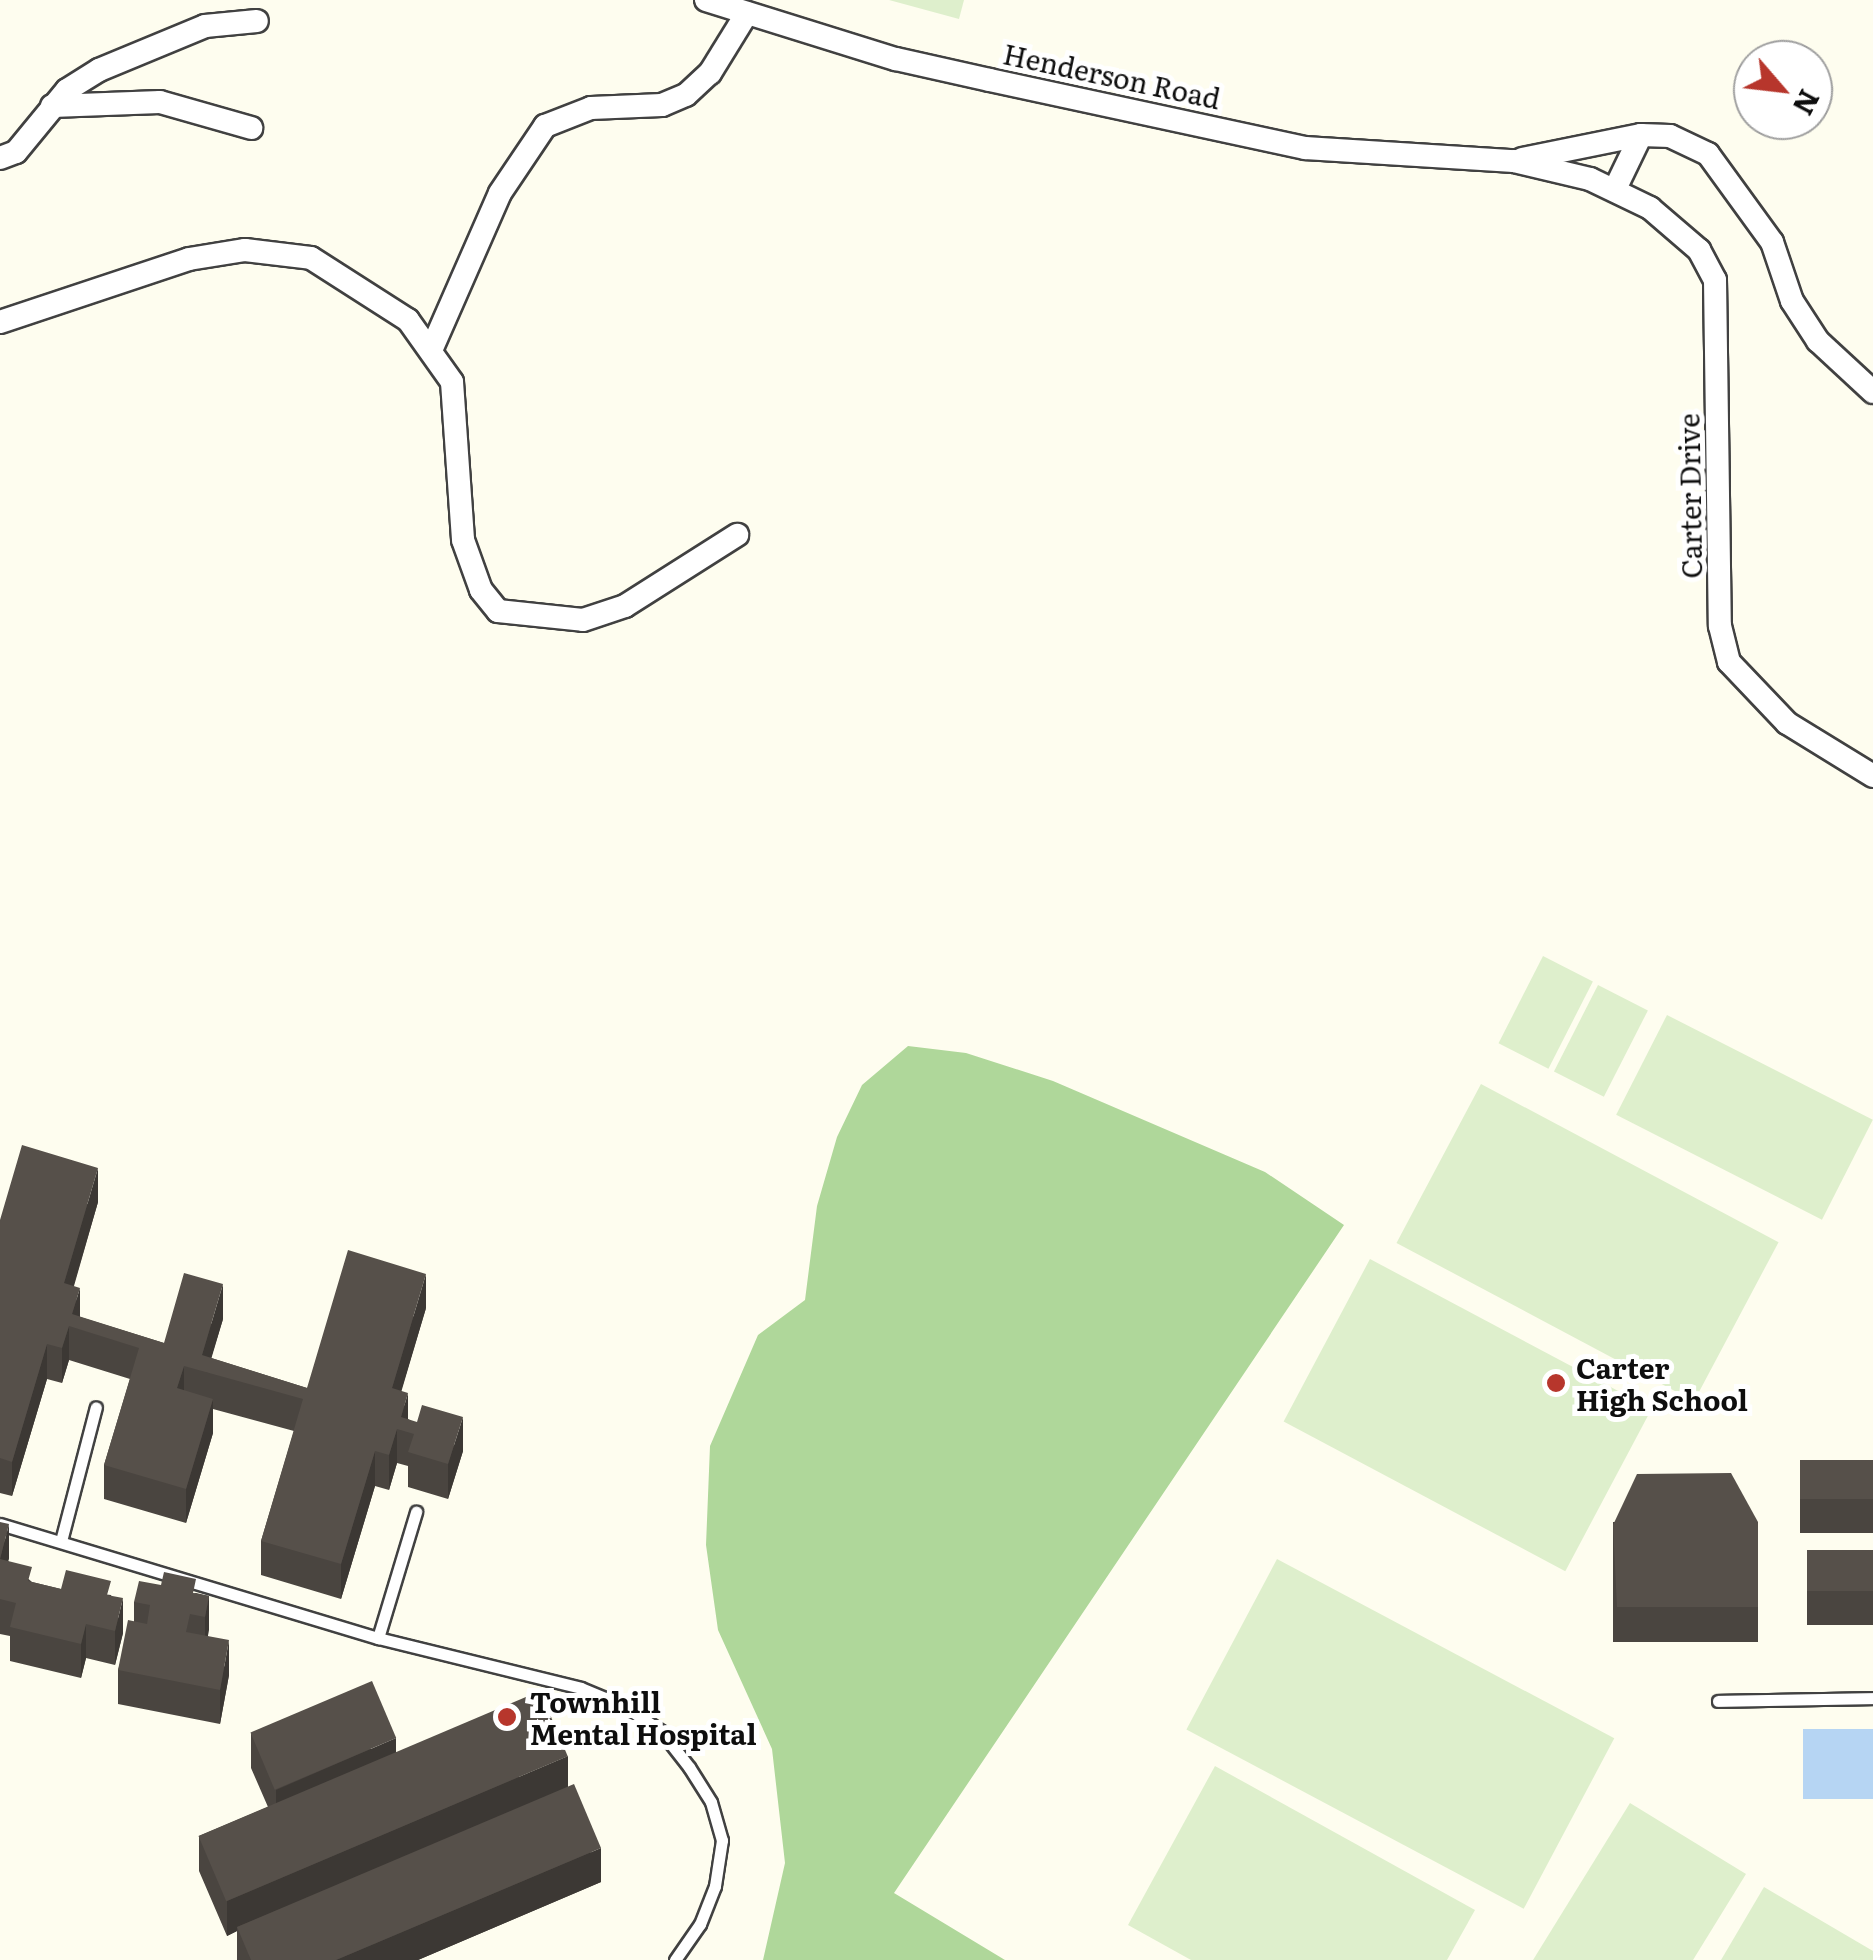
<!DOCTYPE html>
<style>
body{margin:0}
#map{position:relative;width:1873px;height:1960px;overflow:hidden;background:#fefdef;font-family:Literata,serif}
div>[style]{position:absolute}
.forest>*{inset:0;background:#afd79a}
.pitch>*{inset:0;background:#deefcc;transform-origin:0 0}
.water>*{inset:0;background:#b6d5f3;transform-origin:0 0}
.roads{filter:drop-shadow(2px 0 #414141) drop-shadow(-2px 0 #414141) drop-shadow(0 2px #414141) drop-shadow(0 -2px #414141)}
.lane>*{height:11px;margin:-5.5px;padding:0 5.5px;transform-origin:5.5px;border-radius:5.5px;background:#fff}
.street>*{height:22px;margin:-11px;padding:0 11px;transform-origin:11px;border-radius:11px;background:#fff}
.wall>*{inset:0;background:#4a4540;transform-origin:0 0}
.shaded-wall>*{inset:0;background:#3c3834}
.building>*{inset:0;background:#56504a;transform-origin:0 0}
.dots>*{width:28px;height:28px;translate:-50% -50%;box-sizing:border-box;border:5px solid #fff;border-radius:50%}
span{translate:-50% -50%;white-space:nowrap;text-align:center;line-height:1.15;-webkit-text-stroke:10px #fff;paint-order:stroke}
.street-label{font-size:28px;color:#0e0e0e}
.poi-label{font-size:28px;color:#0e0e0e;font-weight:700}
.left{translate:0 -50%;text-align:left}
.north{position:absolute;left:1733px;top:40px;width:100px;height:100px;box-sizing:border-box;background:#fff;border:2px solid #9f9f9f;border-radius:50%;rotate:118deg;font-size:28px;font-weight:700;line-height:40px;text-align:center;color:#0e0e0e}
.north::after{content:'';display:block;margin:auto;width:35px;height:45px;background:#b7362c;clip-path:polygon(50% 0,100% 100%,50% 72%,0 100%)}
</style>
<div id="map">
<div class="forest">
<div style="clip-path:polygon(908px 1046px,966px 1053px,1053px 1081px,1265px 1172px,1344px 1225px,894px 1893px,1005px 1960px,763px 1960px,785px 1863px,772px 1749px,718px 1630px,706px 1545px,710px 1446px,758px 1335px,805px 1300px,817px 1206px,837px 1137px,862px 1085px)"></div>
</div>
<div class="pitch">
<div style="clip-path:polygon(889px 0,964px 0,959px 19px)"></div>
<div style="left:1543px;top:956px;width:56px;height:98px;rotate:27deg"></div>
<div style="left:1598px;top:985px;width:56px;height:97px;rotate:27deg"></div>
<div style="left:1667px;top:1015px;width:231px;height:112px;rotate:27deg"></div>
<div style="left:1481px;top:1084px;width:337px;height:180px;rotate:28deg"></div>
<div style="left:1370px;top:1259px;width:319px;height:184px;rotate:28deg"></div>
<div style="left:1277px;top:1559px;width:382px;height:193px;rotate:28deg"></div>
<div style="clip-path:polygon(1215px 1766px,1475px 1910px,1447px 1960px,1191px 1960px,1128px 1925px)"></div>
<div style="clip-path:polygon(1630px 1803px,1746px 1874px,1693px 1960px,1533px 1960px)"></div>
<div style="clip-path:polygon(1764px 1887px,1873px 1951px,1873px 1960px,1721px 1960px)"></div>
</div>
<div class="water">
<div style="left:1873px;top:1729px;width:70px;height:70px;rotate:90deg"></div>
</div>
<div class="roads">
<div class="lane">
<div style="left:0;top:1524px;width:395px;rotate:16.8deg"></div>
<div style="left:378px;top:1638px;width:209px;rotate:13.8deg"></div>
<div style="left:581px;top:1688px;width:47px;rotate:22.7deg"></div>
<div style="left:624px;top:1706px;width:45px;rotate:34deg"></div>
<div style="left:661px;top:1731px;width:46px;rotate:52.1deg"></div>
<div style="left:689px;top:1767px;width:41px;rotate:57.8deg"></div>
<div style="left:711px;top:1802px;width:40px;rotate:74deg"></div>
<div style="left:722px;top:1840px;width:47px;rotate:98.7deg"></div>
<div style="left:715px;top:1886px;width:41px;rotate:111.5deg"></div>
<div style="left:700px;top:1924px;width:44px;rotate:124.8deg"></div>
<div style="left:61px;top:1541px;width:138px;rotate:-75.4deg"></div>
<div style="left:378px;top:1638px;width:132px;rotate:-73.2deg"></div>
<div style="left:1718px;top:1701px;width:155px;rotate:-1.1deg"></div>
</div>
<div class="street">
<div style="left:706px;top:0;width:199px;rotate:17.3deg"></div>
<div style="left:896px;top:59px;width:96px;rotate:12.6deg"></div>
<div style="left:990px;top:80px;width:322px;rotate:12.2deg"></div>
<div style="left:1305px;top:148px;width:209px;rotate:3.6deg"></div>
<div style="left:1514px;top:161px;width:78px;rotate:13.3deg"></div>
<div style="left:1590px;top:179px;width:67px;rotate:25.8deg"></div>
<div style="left:1650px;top:208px;width:65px;rotate:40.6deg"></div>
<div style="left:1699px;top:250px;width:34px;rotate:62deg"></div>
<div style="left:1715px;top:280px;width:346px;rotate:89.2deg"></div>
<div style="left:1720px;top:626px;width:37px;rotate:76deg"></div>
<div style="left:1729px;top:662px;width:84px;rotate:46.4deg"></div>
<div style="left:1787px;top:723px;width:101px;rotate:31.6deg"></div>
<div style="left:52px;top:106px;width:108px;rotate:-2.1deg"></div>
<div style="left:160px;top:102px;width:95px;rotate:15.9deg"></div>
<div style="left:0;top:158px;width:17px;rotate:-21deg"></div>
<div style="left:16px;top:152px;width:80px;rotate:-50.6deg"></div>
<div style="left:67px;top:90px;width:38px;rotate:-32deg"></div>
<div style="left:99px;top:70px;width:115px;rotate:-22.5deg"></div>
<div style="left:205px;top:26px;width:52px;rotate:-5.5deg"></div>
<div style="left:1522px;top:159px;width:121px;rotate:-11.4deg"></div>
<div style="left:1641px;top:135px;width:29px;rotate:2deg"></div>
<div style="left:1670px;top:136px;width:42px;rotate:25.3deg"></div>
<div style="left:1708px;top:154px;width:109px;rotate:54deg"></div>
<div style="left:1772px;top:242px;width:62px;rotate:71.3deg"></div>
<div style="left:1792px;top:301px;width:48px;rotate:57deg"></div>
<div style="left:1818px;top:341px;width:75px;rotate:42.8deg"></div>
<div style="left:1615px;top:189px;width:60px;rotate:-64.3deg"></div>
<div style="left:0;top:322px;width:199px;rotate:-18.4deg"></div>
<div style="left:189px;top:259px;width:57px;rotate:-9.1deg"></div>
<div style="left:245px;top:250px;width:66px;rotate:6.9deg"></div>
<div style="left:311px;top:258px;width:115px;rotate:32.6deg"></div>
<div style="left:408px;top:320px;width:76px;rotate:54.6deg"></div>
<div style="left:452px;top:382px;width:158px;rotate:86deg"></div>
<div style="left:463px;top:540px;width:53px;rotate:70.2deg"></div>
<div style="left:481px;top:590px;width:27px;rotate:51deg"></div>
<div style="left:498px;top:611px;width:85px;rotate:6deg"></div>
<div style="left:583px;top:620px;width:44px;rotate:-18.4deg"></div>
<div style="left:625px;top:606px;width:133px;rotate:-32.4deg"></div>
<div style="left:432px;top:348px;width:169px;rotate:-66.3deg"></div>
<div style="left:500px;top:193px;width:81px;rotate:-56.1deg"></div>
<div style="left:545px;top:126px;width:49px;rotate:-21.4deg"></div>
<div style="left:591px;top:108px;width:71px;rotate:-2.4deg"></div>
<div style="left:662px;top:105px;width:26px;rotate:-23deg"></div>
<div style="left:686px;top:95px;width:33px;rotate:-43deg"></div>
<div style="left:710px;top:73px;width:70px;rotate:-58.3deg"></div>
</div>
</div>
<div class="wall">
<div style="clip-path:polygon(98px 1202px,74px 1286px,80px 1317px,164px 1343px,223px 1319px,211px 1358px,307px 1388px,426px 1308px,401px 1391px,408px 1419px,463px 1451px,448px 1499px,408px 1487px,408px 1466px,397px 1463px,389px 1490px,375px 1486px,341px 1599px,261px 1575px,261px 1541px,294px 1431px,213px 1409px,213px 1433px,186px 1523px,104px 1499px,104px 1465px,130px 1379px,69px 1360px,62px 1383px,47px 1379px,12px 1496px,0 1493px,0 1220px)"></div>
<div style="left:1873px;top:1460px;width:73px;height:73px;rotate:90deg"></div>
<div style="clip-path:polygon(0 1522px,9px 1558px,8px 1561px,32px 1582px,61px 1589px,111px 1595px,123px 1633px,115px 1665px,86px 1658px,81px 1678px,10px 1661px,10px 1636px,0 1634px)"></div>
<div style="left:1758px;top:1522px;width:120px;height:145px;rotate:90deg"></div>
<div style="left:1873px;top:1550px;width:75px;height:66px;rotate:90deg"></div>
<div style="clip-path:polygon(196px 1593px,209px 1596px,208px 1636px,229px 1675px,220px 1724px,118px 1704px,118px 1670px,134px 1621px,134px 1602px)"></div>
<div style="clip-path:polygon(251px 1734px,396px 1752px,568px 1787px,601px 1882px,418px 1960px,237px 1960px,237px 1931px,227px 1936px,199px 1871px,199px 1836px,268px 1807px,251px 1768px)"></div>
</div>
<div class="shaded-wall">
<div style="clip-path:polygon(98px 1168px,98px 1202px,64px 1318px,64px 1283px)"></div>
<div style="clip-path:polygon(426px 1274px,426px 1308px,392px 1423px,392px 1388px)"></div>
<div style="clip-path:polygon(223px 1284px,223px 1319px,207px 1373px,202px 1355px)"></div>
<div style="clip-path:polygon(80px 1288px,80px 1322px,72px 1314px)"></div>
<div style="clip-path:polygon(69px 1326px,69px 1360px,62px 1383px,62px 1348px)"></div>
<div style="clip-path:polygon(47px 1344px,47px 1379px,12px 1496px,12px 1462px)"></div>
<div style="clip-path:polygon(184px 1366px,184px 1401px,177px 1388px)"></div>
<div style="clip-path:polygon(408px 1393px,408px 1428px,401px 1417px)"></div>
<div style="clip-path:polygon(213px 1399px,213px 1433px,186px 1523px,186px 1489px)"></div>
<div style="clip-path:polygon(463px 1417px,463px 1451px,448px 1499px,448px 1464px)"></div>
<div style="clip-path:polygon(397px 1429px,397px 1463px,389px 1490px,389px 1455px)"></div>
<div style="clip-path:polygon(375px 1451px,375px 1486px,341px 1599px,341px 1564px)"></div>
<div style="clip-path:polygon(9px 1524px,9px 1558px,0 1593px,0 1559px)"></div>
<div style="clip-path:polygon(209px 1596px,209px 1630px,205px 1651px,205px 1617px)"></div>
<div style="clip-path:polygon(123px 1598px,123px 1633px,115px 1665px,115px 1631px)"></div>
<div style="clip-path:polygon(86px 1624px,86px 1658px,81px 1678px,81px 1644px)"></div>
<div style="clip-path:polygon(229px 1640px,229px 1675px,220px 1724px,220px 1690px)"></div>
<div style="clip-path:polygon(396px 1738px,396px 1772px,276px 1825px,276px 1790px)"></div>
<div style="clip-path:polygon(568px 1756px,568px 1791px,237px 1927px,237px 1931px,227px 1936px,227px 1901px)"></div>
<div style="clip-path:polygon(601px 1848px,601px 1882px,418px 1960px,336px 1960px)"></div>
</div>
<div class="building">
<div style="clip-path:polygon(22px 1145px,98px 1168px,64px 1283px,80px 1288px,72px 1314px,164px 1343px,184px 1273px,223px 1284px,202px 1355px,307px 1388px,348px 1250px,426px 1274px,392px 1388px,408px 1393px,401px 1417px,417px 1422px,422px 1405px,463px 1417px,448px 1464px,408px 1452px,414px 1434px,397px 1429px,389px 1455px,375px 1451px,341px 1564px,261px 1541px,303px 1399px,184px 1366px,177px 1388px,213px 1399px,186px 1489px,104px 1465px,139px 1348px,69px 1326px,62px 1348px,47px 1344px,12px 1462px,0 1458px,0 1220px)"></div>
<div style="left:1873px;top:1460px;width:39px;height:73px;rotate:90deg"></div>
<div style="clip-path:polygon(1731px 1473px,1758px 1522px,1758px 1607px,1617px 1607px,1613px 1525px,1637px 1474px)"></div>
<div style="clip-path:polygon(0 1522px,9px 1524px,0 1559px)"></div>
<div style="left:1873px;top:1550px;width:41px;height:66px;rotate:90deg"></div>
<div style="clip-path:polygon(0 1559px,32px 1567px,28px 1581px,61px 1589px,66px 1570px,111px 1581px,107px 1595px,123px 1598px,115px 1631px,86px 1624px,81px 1644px,10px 1627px,16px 1603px,0 1599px)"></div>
<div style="clip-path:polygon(164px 1572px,196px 1579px,193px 1593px,209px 1596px,205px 1617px,190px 1614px,186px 1632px,229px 1640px,220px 1690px,118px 1670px,128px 1620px,147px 1624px,150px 1605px,134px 1602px,139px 1581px,161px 1585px)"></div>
<div style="left:372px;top:1681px;width:62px;height:132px;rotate:67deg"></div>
<div style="left:540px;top:1691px;width:71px;height:371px;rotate:67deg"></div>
<div style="clip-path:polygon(574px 1784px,601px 1848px,336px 1960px,251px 1960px,237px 1927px)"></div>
</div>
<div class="dots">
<div style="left:1556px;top:1383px;background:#b7362c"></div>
<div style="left:507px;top:1717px;background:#b7362c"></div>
</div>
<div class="street-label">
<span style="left:1112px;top:75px;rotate:12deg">Henderson Road</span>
<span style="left:1689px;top:496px;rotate:-91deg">Carter Drive</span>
</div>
<div class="poi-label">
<span class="left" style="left:1576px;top:1383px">Carter<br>High School</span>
<span class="left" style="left:530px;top:1717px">Townhill<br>Mental Hospital</span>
</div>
<div class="north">N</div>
</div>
